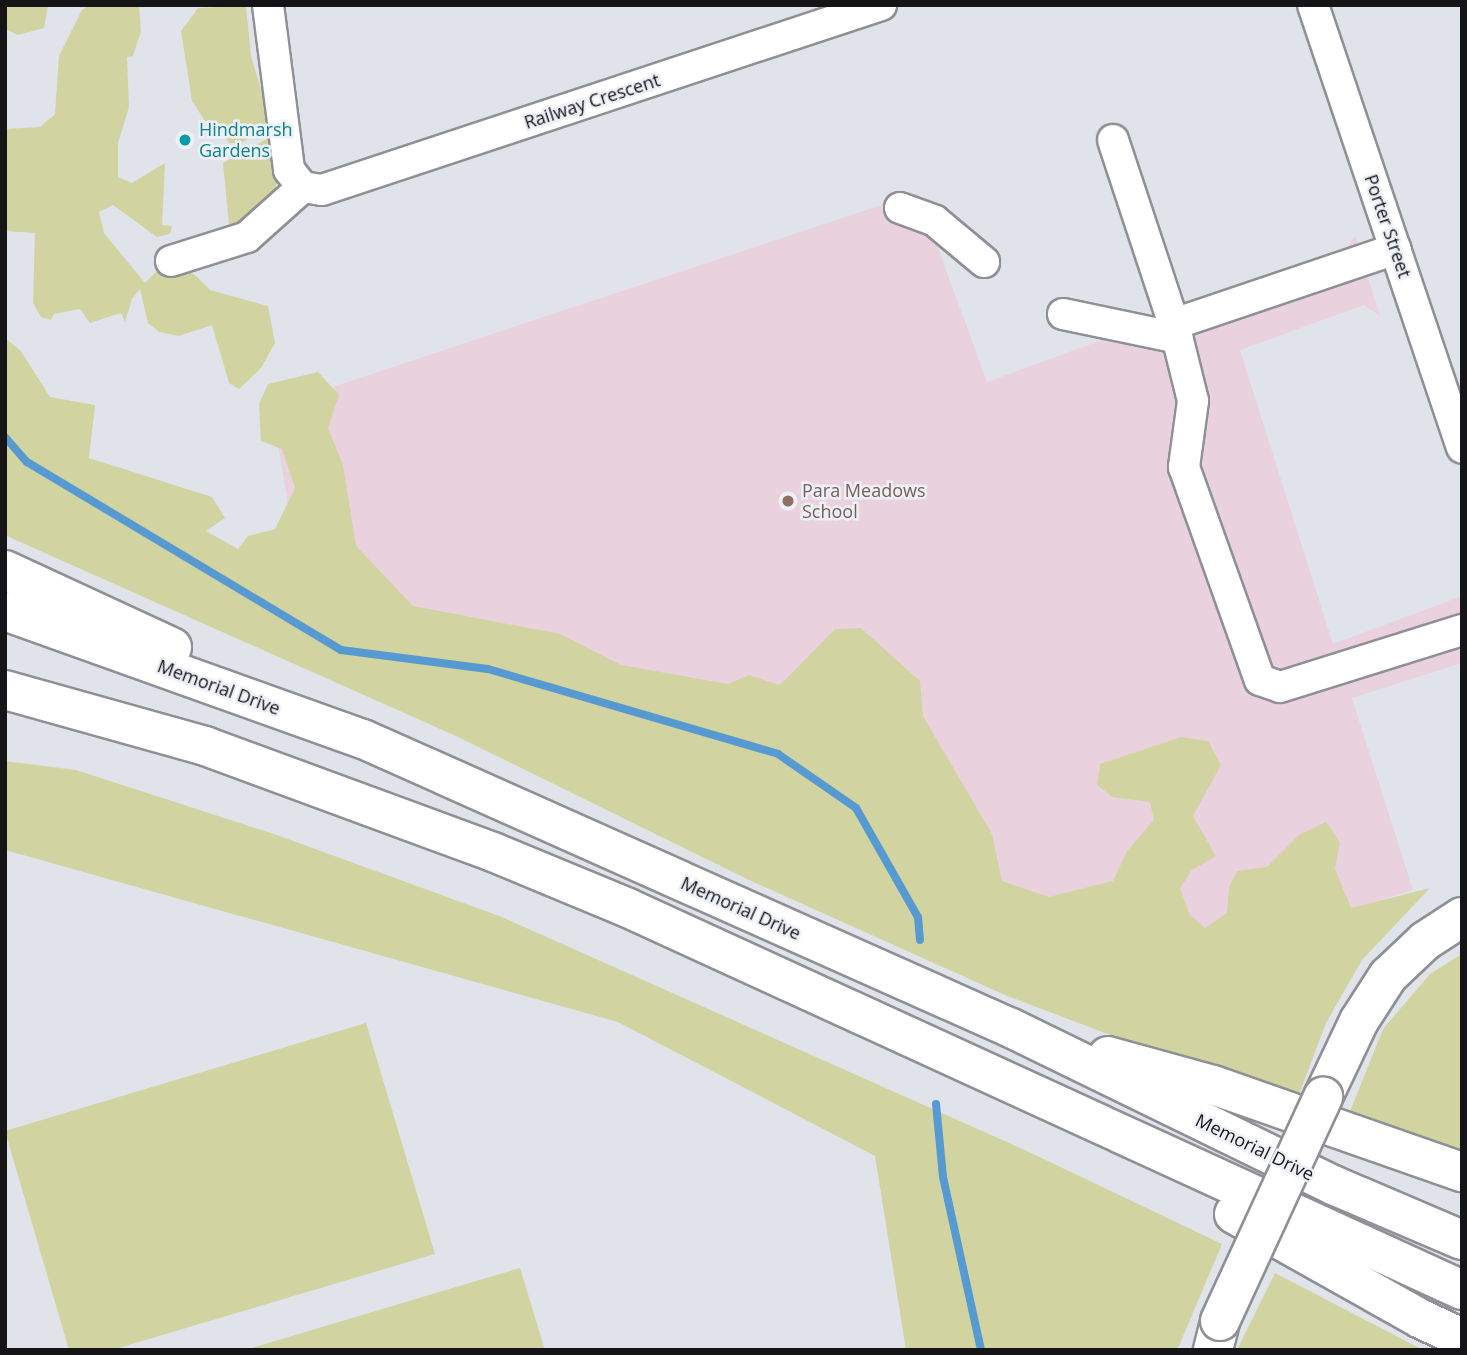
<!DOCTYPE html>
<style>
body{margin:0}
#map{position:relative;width:1467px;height:1355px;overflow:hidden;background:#e1e3ea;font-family:"Open Sans",sans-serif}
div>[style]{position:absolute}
.education>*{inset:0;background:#e9d2dd}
.green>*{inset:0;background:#d1d4a0}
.stream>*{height:8px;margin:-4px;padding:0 4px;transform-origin:4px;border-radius:4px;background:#569ad1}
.roads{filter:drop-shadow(2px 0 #8e9096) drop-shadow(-2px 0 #8e9096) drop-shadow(0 2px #8e9096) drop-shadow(0 -2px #8e9096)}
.minor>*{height:30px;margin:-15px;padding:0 15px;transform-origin:15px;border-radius:15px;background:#fff}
.major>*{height:38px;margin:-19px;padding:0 19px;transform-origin:19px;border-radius:19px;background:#fff}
.highway>*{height:38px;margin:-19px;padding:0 19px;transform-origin:19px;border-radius:19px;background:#fff}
.bridges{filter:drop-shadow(2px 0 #8e9096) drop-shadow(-2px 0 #8e9096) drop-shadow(0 2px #8e9096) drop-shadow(0 -2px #8e9096)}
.major-bridge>*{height:38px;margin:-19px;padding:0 19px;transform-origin:19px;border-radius:19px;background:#fff}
.dots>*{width:19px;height:19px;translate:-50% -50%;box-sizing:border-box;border:4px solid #eef0f7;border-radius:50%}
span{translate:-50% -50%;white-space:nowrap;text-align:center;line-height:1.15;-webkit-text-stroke:5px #eef0f7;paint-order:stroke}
.street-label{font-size:18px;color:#151518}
.culture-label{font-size:18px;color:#0d838f}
.left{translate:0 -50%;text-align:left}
.education-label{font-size:18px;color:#785e54}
.frame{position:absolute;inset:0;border:7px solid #151518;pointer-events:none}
</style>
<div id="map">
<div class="education">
<div style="clip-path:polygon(918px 193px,987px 382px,1345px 251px,1355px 236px,1380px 316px,1364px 305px,1240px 350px,1333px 644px,1462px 596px,1462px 663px,1352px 698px,1413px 890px,1234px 947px,1050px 966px,304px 603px,272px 407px)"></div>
</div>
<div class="green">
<div style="clip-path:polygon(5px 5px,48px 5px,44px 28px,18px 35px,5px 29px)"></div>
<div style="clip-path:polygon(89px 5px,139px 5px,141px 31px,133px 56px,127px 57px,129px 107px,118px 143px,118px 177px,132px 183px,165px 163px,162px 225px,172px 226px,170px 234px,157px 237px,113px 205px,99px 212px,104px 233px,145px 283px,162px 266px,194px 274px,210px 290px,268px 306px,275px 343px,261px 368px,239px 389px,229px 383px,212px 325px,179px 336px,159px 332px,148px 323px,140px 289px,132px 299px,125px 322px,121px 313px,90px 323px,80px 309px,54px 314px,51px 320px,41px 317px,33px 303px,35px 233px,5px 231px,5px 129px,40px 127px,55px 114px,59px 56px,82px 10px)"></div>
<div style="clip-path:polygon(246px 6px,251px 56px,270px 120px,242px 143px,229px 143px,217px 124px,205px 121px,192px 101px,181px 31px,198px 8px)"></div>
<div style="clip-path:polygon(272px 136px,289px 170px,276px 185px,263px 218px,239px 228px,229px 225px,223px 163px)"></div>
<div style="clip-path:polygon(5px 338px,21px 351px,50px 397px,95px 405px,89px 458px,212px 497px,225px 518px,206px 531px,238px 549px,248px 536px,275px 529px,295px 488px,282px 449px,261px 441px,259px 404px,268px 384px,318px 372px,339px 395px,328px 428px,343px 465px,356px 546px,413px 606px,560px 634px,621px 665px,728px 684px,749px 675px,780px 685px,835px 629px,861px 628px,920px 681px,923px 716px,992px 834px,1002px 881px,1049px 897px,1113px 881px,1127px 851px,1154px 820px,1150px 802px,1112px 797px,1097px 785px,1100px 764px,1181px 737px,1208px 741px,1221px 765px,1193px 816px,1216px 856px,1192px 870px,1180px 888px,1190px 915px,1205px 928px,1227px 913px,1229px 887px,1237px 871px,1267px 867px,1299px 835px,1326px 822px,1340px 842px,1335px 869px,1351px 908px,1430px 888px,1362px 960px,1326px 1023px,1295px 1105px,1005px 995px,749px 880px,456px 736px,9px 537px,5px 535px)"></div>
<div style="clip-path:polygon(5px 761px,76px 770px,274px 834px,502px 917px,1029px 1152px,1222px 1244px,1179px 1346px,1176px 1350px,906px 1350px,875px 1156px,618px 1022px,5px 850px)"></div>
<div style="clip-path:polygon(1462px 954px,1462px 1150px,1436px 1156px,1343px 1129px,1383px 1029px,1430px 974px)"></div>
<div style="clip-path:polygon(366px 1023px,435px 1254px,112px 1350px,69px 1350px,5px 1131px)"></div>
<div style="clip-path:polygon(520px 1268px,545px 1350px,245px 1350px)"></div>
<div style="clip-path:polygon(1275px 1273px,1423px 1350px,1237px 1350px)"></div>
</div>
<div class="stream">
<div style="left:5px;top:437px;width:33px;rotate:49deg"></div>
<div style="left:27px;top:462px;width:366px;rotate:30.9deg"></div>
<div style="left:341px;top:650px;width:148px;rotate:7.4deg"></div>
<div style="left:488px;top:669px;width:302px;rotate:16.3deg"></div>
<div style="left:778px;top:754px;width:95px;rotate:34.7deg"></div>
<div style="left:856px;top:808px;width:125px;rotate:60.4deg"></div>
<div style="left:918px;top:917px;width:23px;rotate:85deg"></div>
<div style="left:936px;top:1104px;width:73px;rotate:84.5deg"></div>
<div style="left:943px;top:1177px;width:177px;rotate:77.6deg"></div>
</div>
<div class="roads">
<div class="minor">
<div style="left:268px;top:5px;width:166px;rotate:82.7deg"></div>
<div style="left:289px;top:170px;width:22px;rotate:51deg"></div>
<div style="left:1313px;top:5px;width:467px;rotate:71.4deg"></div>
<div style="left:1113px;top:140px;width:194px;rotate:71.7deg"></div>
<div style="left:1174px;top:324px;width:234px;rotate:-18.7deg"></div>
<div style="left:303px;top:187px;width:19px;rotate:9deg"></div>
<div style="left:322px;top:190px;width:589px;rotate:-18.31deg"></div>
<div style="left:900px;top:208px;width:37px;rotate:20deg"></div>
<div style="left:935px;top:221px;width:64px;rotate:39.9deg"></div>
<div style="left:171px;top:261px;width:80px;rotate:-17.5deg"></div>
<div style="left:247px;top:237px;width:75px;rotate:-41.8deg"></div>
<div style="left:1063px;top:314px;width:117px;rotate:11.8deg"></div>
<div style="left:1174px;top:324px;width:79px;rotate:76.1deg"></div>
<div style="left:1193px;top:401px;width:67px;rotate:97.8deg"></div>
<div style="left:1184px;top:467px;width:226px;rotate:70.4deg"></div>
<div style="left:1260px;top:680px;width:21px;rotate:19deg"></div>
<div style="left:1280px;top:687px;width:191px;rotate:-17.4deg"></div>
</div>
<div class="major">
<div style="left:1323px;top:1097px;width:84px;rotate:-64.7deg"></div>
<div style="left:1359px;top:1021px;width:54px;rotate:-57.2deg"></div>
<div style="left:1388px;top:976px;width:51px;rotate:-43.4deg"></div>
<div style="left:1425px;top:941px;width:44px;rotate:-33deg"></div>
<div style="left:1213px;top:1350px;width:30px;rotate:-76deg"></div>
</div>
<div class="highway">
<div style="left:5px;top:570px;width:184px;rotate:24.8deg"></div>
<div style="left:5px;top:611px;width:380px;rotate:19.7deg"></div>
<div style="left:363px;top:739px;width:710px;rotate:24.04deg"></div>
<div style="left:1011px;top:1028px;width:358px;rotate:26deg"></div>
<div style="left:1333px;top:1185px;width:140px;rotate:23.1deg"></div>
<div style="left:5px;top:690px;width:208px;rotate:15.6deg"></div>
<div style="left:205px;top:746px;width:307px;rotate:20.2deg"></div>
<div style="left:493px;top:852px;width:146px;rotate:22.5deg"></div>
<div style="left:628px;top:908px;width:917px;rotate:24.61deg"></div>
<div style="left:1108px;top:1056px;width:109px;rotate:15.4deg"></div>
<div style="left:1213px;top:1085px;width:264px;rotate:19.3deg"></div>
<div style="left:1234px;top:1214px;width:214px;rotate:29.3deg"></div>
<div style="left:1421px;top:1319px;width:45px;rotate:24.9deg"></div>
</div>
</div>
<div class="bridges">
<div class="major-bridge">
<div style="left:1220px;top:1321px;width:247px;rotate:-65.3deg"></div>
</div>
</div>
<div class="dots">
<div style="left:185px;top:140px;background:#0f9aa8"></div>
<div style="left:788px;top:501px;background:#8d6e63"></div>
</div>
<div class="street-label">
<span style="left:592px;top:101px;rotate:-18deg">Railway Crescent</span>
<span style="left:1388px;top:226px;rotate:71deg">Porter Street</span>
<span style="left:219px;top:687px;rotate:20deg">Memorial Drive</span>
<span style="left:741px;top:908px;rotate:24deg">Memorial Drive</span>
<span style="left:1255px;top:1147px;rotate:26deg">Memorial Drive</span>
</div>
<div class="culture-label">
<span class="left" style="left:199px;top:140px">Hindmarsh<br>Gardens</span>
</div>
<div class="education-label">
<span class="left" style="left:802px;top:501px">Para Meadows<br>School</span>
</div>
<div class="frame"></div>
</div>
